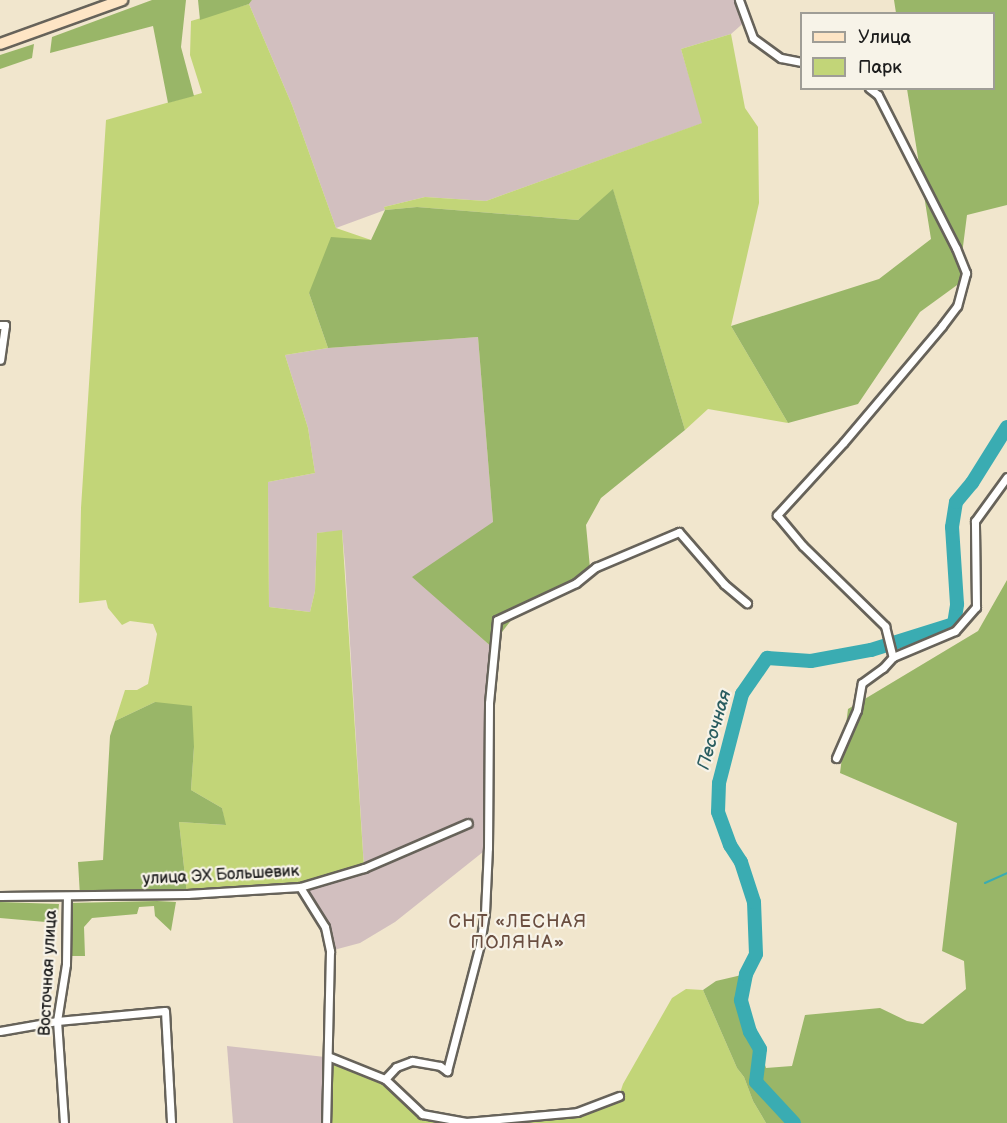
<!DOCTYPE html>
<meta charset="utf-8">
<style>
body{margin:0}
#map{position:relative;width:1007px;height:1123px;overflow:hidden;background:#f1e6cd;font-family:"Balsamiq Sans",sans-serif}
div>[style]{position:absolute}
.industrial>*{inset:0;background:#d2bfbf}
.green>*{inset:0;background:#c2d578}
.forest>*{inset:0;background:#99b668}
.stream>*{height:2px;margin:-1px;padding:0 1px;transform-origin:1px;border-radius:1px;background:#3aacb2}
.river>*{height:14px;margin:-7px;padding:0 7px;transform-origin:7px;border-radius:7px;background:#3aacb2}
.roads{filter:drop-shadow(2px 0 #67635a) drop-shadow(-2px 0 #67635a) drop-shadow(0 2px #67635a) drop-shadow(0 -2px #67635a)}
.street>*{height:7px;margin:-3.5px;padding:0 3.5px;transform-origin:3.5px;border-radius:3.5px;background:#fff}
.secondary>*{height:10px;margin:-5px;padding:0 5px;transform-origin:5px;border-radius:5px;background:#fee5c5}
span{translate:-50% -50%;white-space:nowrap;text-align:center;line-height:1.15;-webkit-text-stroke:4.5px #f7f3e8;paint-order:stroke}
.street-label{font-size:16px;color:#1c1c1c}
.water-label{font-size:18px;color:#2a5d60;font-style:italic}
.neighbourhood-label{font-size:18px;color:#6a4e40;letter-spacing:1.5px}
.legend{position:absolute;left:800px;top:12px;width:195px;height:78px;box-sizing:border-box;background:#f7f3e8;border:2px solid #9f9d96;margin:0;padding:8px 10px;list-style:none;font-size:18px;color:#1c1c1c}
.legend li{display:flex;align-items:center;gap:12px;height:30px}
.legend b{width:30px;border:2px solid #9f9d96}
</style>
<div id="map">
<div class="industrial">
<div style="clip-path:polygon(252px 0,741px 0,748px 19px,731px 34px,681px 49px,703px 123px,486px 201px,425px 197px,384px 207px,385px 210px,336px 228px,292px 105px,249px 4px)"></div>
<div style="clip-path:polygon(478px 337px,493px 522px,469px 627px,494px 649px,498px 661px,490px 767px,488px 848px,395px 922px,360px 943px,330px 951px,325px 927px,300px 887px,364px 868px,345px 563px,342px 531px,317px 533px,315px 591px,310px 612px,269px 607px,268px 482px,315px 473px,308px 428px,285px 355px,328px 348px)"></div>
<div style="clip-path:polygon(227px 1046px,325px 1057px,323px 1123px,233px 1123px)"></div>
</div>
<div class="green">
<div style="clip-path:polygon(249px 4px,292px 105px,336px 228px,371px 240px,309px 293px,328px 348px,285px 355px,308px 428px,315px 473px,268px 482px,269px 607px,310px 612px,315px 591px,317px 533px,342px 530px,364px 868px,300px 887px,187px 894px,179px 822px,225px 825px,222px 808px,191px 790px,194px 747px,155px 702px,115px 721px,125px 690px,137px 690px,148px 684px,157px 634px,153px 624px,130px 621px,122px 625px,108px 608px,106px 600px,79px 603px,81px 508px,106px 120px,202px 93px,190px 55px,191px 21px)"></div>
<div style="clip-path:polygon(731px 34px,745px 108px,758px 127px,759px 203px,731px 326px,788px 423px,708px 409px,685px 430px,613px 190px,578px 220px,417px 207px,385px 210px,384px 207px,425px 197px,486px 201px,702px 123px,681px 49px)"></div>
<div style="clip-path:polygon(686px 989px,703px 990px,737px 1068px,744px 1077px,753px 1101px,766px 1123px,326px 1123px,327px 1056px,385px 1079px,422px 1114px,466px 1122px,577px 1112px,619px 1096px,623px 1084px,672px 998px)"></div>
</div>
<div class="forest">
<div style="clip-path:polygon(152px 0,186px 0,181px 47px,194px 96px,168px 103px,153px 26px,50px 53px,52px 37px)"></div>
<div style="clip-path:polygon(198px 0,252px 0,249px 4px,200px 20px)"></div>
<div style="clip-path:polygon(894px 0,1007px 0,1007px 205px,967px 215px,961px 262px,964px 280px,920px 312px,858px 404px,788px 423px,731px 326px,879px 279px,931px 239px,907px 89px,994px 88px,994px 14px,896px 13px)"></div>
<div style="clip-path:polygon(34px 44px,32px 58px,0 69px,0 55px)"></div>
<div style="clip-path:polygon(613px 189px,685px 430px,601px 498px,586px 525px,590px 568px,574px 588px,513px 618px,502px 632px,494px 649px,412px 577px,493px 522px,478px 337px,328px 348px,309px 293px,331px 237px,371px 240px,385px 210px,417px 207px,578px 220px)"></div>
<div style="clip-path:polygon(1007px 580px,1007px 1123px,766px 1123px,753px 1101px,744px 1077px,737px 1068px,703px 990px,716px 981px,746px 974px,741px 1000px,750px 1032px,760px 1049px,766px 1068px,792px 1066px,805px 1015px,880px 1008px,907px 1021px,923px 1024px,966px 989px,964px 961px,942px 951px,957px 823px,840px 773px,848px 709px,978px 631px)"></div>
<div style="clip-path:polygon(155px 702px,192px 706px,194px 747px,191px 790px,222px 808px,226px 825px,179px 822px,187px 894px,80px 896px,78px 862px,103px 860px,110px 736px,115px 721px)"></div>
<div style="clip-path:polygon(157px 901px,176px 902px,171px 931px,155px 916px,154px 906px,139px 907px,137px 914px,92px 918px,84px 927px,85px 956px,71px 956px,69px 903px)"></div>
<div style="clip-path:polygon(0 902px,59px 904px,57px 923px,0 918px)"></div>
</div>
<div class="stream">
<div style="left:985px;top:883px;width:24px;rotate:-24deg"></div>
</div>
<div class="river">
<div style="left:794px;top:1123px;width:56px;rotate:-132.8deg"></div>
<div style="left:756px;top:1082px;width:33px;rotate:-83deg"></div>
<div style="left:760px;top:1049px;width:20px;rotate:-120deg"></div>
<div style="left:750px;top:1032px;width:33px;rotate:-106deg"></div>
<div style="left:741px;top:1000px;width:26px;rotate:-79deg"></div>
<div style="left:746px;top:974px;width:22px;rotate:-63deg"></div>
<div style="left:756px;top:954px;width:52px;rotate:-92.2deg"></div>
<div style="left:754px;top:902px;width:42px;rotate:-108deg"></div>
<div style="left:741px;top:862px;width:20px;rotate:-123deg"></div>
<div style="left:730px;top:845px;width:35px;rotate:-110deg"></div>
<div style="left:718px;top:812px;width:29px;rotate:-88deg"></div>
<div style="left:719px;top:783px;width:92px;rotate:-75.5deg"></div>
<div style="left:742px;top:694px;width:44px;rotate:-55.2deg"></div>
<div style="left:767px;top:658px;width:44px;rotate:3.9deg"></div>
<div style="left:811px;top:661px;width:61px;rotate:-10.4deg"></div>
<div style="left:871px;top:650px;width:87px;rotate:-17.4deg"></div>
<div style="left:954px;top:624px;width:20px;rotate:-81deg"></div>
<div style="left:957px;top:604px;width:77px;rotate:-93.7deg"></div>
<div style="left:952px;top:527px;width:25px;rotate:-81deg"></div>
<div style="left:956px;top:502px;width:25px;rotate:-50deg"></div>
<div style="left:972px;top:483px;width:66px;rotate:-58deg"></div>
</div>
<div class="roads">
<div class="street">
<div style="left:739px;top:0;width:40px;rotate:69.8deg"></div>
<div style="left:753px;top:38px;width:34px;rotate:36deg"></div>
<div style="left:781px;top:58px;width:21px;rotate:11deg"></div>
<div style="left:869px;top:88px;width:11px;rotate:38deg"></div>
<div style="left:878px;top:95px;width:172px;rotate:63deg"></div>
<div style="left:956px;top:248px;width:27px;rotate:68deg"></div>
<div style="left:966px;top:273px;width:34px;rotate:105deg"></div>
<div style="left:957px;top:306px;width:25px;rotate:127deg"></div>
<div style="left:942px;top:326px;width:153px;rotate:130.2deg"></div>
<div style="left:843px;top:443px;width:98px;rotate:132.5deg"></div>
<div style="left:777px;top:515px;width:40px;rotate:50deg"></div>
<div style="left:803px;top:546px;width:115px;rotate:44.3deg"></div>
<div style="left:885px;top:626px;width:32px;rotate:76deg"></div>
<div style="left:0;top:325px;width:5px"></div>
<div style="left:5px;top:325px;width:35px;rotate:98deg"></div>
<div style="left:836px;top:758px;width:52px;rotate:-66.4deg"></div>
<div style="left:857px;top:710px;width:27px;rotate:-80deg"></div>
<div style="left:862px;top:683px;width:26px;rotate:-36deg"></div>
<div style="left:883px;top:668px;width:15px;rotate:-48deg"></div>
<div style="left:893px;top:657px;width:67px;rotate:-22.8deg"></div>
<div style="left:955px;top:631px;width:32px;rotate:-49deg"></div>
<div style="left:976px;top:607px;width:86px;rotate:-90.7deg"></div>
<div style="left:975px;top:521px;width:54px;rotate:-54deg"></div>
<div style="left:300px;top:887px;width:47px;rotate:58deg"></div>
<div style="left:325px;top:927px;width:25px;rotate:78deg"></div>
<div style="left:330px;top:951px;width:172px;rotate:91.3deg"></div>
<div style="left:0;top:896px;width:187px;rotate:-0.6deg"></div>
<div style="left:187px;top:894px;width:113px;rotate:-3.5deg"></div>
<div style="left:300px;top:887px;width:67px;rotate:-16.5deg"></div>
<div style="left:364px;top:868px;width:113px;rotate:-23.4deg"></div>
<div style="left:0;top:1031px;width:58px;rotate:-10deg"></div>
<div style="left:57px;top:1021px;width:108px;rotate:-5.3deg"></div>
<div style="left:165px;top:1011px;width:112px;rotate:86.9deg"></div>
<div style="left:330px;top:1057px;width:59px;rotate:21.8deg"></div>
<div style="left:385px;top:1079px;width:51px;rotate:43.4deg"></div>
<div style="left:422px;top:1114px;width:45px;rotate:10.3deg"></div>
<div style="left:466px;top:1122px;width:111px;rotate:-5.1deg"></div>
<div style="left:577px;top:1112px;width:45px;rotate:-20.9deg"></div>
<div style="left:385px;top:1079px;width:16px;rotate:-47deg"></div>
<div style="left:396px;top:1067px;width:17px;rotate:-21deg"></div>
<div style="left:412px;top:1061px;width:28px;rotate:10deg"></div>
<div style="left:440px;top:1066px;width:9px;rotate:36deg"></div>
<div style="left:447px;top:1071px;width:131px;rotate:-75.4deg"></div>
<div style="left:480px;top:944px;width:31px;rotate:-81deg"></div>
<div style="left:485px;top:913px;width:65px;rotate:-87.4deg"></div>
<div style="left:488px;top:848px;width:145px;rotate:-89.6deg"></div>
<div style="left:489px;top:703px;width:83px;rotate:-84.5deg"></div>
<div style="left:497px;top:620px;width:87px;rotate:-25.1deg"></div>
<div style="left:576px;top:583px;width:26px;rotate:-39deg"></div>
<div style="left:596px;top:567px;width:90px;rotate:-22.9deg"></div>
<div style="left:679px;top:532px;width:69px;rotate:49.1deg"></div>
<div style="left:724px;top:584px;width:30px;rotate:40deg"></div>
<div style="left:64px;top:1123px;width:102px;rotate:-93.9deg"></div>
<div style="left:57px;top:1021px;width:58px;rotate:-81deg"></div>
<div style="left:66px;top:964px;width:68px;rotate:-89.2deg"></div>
</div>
<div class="secondary">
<div style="left:0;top:44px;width:130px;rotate:-19.8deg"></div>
</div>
</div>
<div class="street-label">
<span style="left:221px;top:876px;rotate:-3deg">улица ЭХ Большевик</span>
<span style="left:49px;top:973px;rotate:-87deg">Восточная улица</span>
</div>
<div class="water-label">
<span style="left:715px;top:730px;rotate:-74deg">Песочная</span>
</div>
<div class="neighbourhood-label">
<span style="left:518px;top:933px">СНТ «ЛЕСНАЯ<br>ПОЛЯНА»</span>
</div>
<ul class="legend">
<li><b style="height:8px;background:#fee5c5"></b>Улица</li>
<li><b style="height:16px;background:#c2d578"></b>Парк</li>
</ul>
</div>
